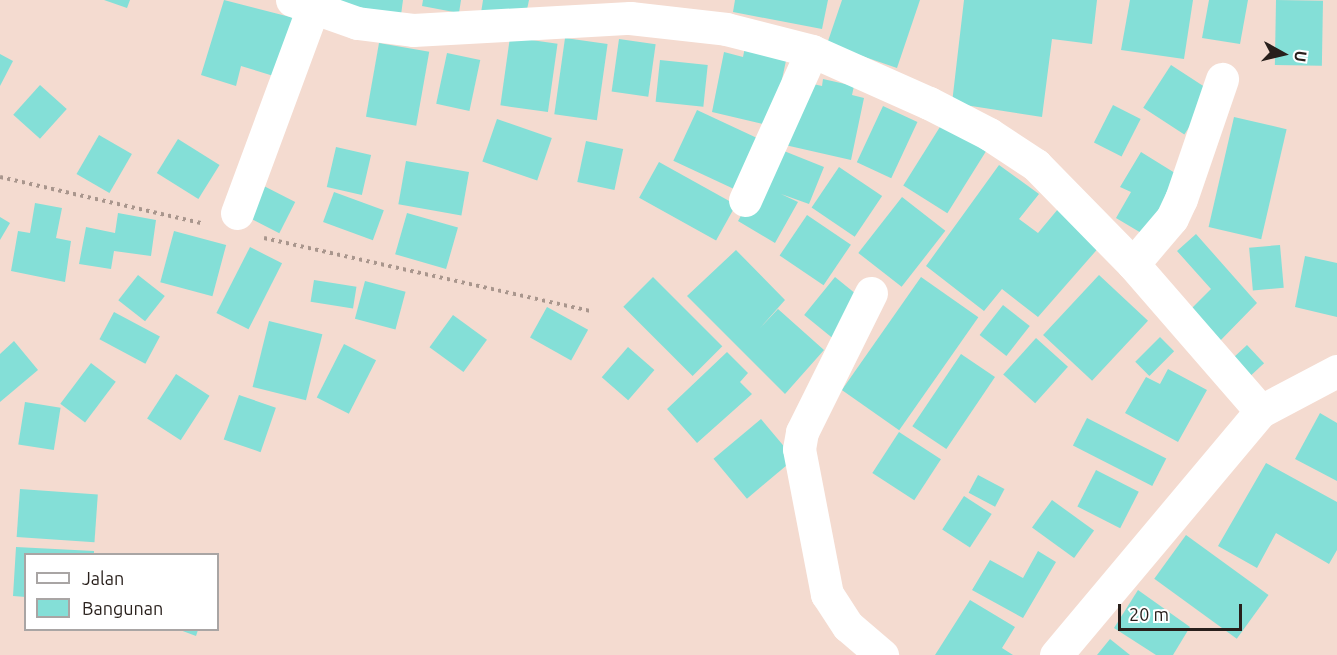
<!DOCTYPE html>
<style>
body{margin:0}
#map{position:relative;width:1337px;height:655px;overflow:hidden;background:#f4dbd0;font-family:Ubuntu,sans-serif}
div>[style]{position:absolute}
.building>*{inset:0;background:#84dfd7;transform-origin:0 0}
.path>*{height:4px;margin-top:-2px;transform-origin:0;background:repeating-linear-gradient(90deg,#a9968d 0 3px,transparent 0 7.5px)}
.minor>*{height:33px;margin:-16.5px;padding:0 16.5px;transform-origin:16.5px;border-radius:16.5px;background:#fff}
span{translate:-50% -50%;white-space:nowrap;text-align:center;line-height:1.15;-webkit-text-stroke:4.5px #fff;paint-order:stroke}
.legend{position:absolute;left:24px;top:553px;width:195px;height:78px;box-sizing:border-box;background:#fff;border:2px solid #a9a5a4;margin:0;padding:8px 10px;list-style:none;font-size:18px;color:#281f1b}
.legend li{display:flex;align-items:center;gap:12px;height:30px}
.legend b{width:30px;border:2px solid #a9a5a4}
.north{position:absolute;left:1253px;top:24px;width:60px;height:60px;-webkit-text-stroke:4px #fff;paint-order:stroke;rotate:98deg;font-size:16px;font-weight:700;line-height:24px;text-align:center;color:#281f1b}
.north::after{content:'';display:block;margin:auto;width:21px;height:27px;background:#281f1b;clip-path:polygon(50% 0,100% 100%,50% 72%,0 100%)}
.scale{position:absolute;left:1118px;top:604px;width:124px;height:27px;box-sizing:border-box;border:3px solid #281f1b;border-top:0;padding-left:8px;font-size:18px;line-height:21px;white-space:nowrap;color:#281f1b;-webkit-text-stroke:4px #fff;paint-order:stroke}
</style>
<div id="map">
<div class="building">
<div style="clip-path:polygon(104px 0,130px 0,127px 8px)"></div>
<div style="clip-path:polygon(224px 0,298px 19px,280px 78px,241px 66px,236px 86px,201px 75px)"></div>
<div style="clip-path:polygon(317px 0,403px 0,401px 15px)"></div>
<div style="clip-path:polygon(423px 0,461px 0,459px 13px,422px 6px)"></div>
<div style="clip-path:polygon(483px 0,529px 0,525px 19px,481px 13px)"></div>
<div style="clip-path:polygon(735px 0,828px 0,822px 29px,733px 12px)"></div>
<div style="clip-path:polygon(842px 0,920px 0,897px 68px,827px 44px)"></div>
<div style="clip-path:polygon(964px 0,1097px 0,1092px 44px,1052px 39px,1042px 117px,952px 103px)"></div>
<div style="clip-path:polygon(1130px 0,1193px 0,1184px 59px,1121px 50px)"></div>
<div style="clip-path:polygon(1209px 0,1248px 0,1240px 44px,1202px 38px)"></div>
<div style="left:1276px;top:0;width:47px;height:65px;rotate:1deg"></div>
<div style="left:510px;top:37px;width:48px;height:69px;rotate:8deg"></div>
<div style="left:565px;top:38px;width:43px;height:77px;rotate:8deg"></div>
<div style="left:619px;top:39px;width:37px;height:53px;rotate:8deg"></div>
<div style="left:379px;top:43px;width:51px;height:75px;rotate:10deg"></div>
<div style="clip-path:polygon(745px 47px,787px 56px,772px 126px,712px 112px,724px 52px,743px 57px)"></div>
<div style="left:447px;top:53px;width:34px;height:52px;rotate:12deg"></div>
<div style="clip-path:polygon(0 54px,13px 61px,0 86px)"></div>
<div style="left:660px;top:60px;width:48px;height:42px;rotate:6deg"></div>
<div style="left:1171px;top:65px;width:49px;height:51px;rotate:33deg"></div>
<div style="clip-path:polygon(823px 79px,854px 86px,852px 95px,864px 98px,851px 160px,785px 145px,800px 81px,822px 86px)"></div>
<div style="left:40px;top:85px;width:36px;height:40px;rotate:42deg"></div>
<div style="left:1113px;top:105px;width:31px;height:42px;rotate:27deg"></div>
<div style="left:883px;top:106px;width:38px;height:62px;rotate:25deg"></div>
<div style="left:697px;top:110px;width:74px;height:56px;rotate:25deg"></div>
<div style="left:1234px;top:117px;width:54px;height:113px;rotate:13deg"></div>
<div style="left:497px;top:119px;width:58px;height:45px;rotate:19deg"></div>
<div style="left:943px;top:122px;width:52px;height:75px;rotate:32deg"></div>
<div style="left:99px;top:135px;width:38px;height:45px;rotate:30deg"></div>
<div style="left:178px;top:139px;width:49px;height:40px;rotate:32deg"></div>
<div style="left:586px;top:141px;width:38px;height:42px;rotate:12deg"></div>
<div style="left:336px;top:147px;width:36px;height:41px;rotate:13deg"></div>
<div style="clip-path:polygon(779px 149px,824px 167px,809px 204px,781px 194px,798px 202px,775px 243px,738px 221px)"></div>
<div style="clip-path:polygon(1141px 152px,1183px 178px,1148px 237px,1116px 218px,1131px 192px,1120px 187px)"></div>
<div style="left:406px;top:161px;width:64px;height:44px;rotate:10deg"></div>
<div style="left:659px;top:162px;width:88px;height:41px;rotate:29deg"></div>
<div style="clip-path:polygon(999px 165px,1039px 194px,1019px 219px,1038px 233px,1058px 209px,1101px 245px,1038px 317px,1002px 289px,984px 311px,926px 266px)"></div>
<div style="left:839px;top:167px;width:52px;height:49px;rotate:34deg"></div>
<div style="left:256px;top:182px;width:44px;height:35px;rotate:27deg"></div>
<div style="left:334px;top:192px;width:53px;height:32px;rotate:20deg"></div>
<div style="left:902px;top:197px;width:55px;height:71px;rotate:38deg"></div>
<div style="clip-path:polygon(35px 203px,62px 208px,56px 238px,71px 241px,65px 282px,11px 271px,18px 231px,30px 233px)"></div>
<div style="clip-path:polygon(118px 213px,156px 220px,151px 256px,114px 251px,111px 269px,79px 264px,86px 227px,115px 233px)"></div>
<div style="left:407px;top:213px;width:53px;height:43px;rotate:16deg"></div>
<div style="left:807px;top:215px;width:53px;height:49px;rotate:34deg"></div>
<div style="clip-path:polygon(0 217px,10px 223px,0 240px)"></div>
<div style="left:174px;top:231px;width:54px;height:53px;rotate:15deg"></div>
<div style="clip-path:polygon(1196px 234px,1257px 303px,1218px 343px,1188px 312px,1211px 289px,1177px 251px)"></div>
<div style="left:1280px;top:245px;width:43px;height:31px;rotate:85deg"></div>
<div style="left:250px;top:247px;width:36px;height:74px;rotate:27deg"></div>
<div style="clip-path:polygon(736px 250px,785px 300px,760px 328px,778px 309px,824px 350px,785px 394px,687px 296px)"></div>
<div style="clip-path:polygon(1305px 256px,1337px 263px,1337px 317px,1295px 307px)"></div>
<div style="left:138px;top:275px;width:34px;height:32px;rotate:38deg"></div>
<div style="left:1099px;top:275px;width:67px;height:82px;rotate:43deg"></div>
<div style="left:653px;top:277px;width:98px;height:42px;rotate:45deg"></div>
<div style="left:835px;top:277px;width:36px;height:49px;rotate:39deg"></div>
<div style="left:921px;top:277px;width:70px;height:138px;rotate:35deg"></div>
<div style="left:314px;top:280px;width:43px;height:22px;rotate:9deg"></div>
<div style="left:365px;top:281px;width:42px;height:39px;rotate:15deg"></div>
<div style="left:1003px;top:305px;width:34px;height:38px;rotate:38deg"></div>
<div style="left:547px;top:307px;width:47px;height:35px;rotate:29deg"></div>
<div style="left:114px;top:312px;width:52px;height:31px;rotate:28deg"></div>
<div style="left:453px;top:315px;width:42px;height:40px;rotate:36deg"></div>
<div style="left:269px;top:321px;width:55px;height:68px;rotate:14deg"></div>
<div style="left:1160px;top:337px;width:20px;height:35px;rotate:45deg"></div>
<div style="left:1036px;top:338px;width:43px;height:49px;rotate:42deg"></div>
<div style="clip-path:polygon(14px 341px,38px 370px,0 402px,0 354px)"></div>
<div style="left:344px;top:344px;width:36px;height:60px;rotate:27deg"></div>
<div style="left:1247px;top:345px;width:25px;height:21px;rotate:47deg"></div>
<div style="left:628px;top:347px;width:35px;height:40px;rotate:41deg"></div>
<div style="clip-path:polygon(727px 352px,748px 373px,740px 382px,752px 394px,697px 443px,667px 409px)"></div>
<div style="left:961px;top:354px;width:41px;height:87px;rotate:34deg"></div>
<div style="left:91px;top:363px;width:31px;height:51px;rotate:37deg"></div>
<div style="clip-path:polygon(1168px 369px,1207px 390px,1178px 442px,1125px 413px,1146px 377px,1160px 384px)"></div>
<div style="left:176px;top:374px;width:40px;height:53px;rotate:33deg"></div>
<div style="left:239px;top:395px;width:39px;height:47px;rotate:19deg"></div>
<div style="left:25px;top:402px;width:36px;height:43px;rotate:9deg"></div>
<div style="clip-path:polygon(1320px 413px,1337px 423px,1337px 481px,1295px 459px)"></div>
<div style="left:1087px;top:418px;width:89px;height:31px;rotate:27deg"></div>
<div style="left:761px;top:419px;width:52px;height:62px;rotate:50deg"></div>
<div style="left:899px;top:432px;width:50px;height:49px;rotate:33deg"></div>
<div style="clip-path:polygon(1266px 463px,1337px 502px,1337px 550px,1329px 564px,1276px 533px,1257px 568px,1218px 546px)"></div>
<div style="left:1096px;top:470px;width:48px;height:41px;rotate:27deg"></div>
<div style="left:978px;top:475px;width:30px;height:20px;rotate:28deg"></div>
<div style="left:20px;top:489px;width:78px;height:48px;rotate:4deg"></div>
<div style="left:964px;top:496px;width:33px;height:40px;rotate:33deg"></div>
<div style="left:1052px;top:500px;width:52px;height:34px;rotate:36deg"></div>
<div style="left:1186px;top:535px;width:102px;height:54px;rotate:36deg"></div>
<div style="clip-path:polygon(16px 547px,94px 551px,94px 554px,26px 554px,26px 597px,13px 596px)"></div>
<div style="clip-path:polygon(1038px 551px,1056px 562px,1023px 618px,972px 590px,990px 560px,1023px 578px)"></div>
<div style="clip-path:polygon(1138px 590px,1190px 627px,1173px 655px,1156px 655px,1114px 628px)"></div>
<div style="clip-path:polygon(970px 600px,1015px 627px,1002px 648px,1013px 655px,935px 655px)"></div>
<div style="clip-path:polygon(180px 630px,198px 630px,196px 636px)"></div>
<div style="clip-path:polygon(1110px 639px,1130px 655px,1097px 655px)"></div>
</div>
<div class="path">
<div style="left:0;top:177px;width:206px;rotate:12.9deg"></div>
<div style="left:264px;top:238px;width:335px;rotate:12.6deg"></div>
</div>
<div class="minor">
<div style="left:292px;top:0;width:69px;rotate:19.5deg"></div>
<div style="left:357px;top:23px;width:56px;rotate:7.1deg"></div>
<div style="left:413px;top:30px;width:217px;rotate:-3.2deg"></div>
<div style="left:630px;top:18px;width:97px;rotate:6.5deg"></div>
<div style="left:726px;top:29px;width:89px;rotate:14.3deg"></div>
<div style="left:812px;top:51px;width:128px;rotate:24deg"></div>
<div style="left:929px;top:103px;width:68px;rotate:27.3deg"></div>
<div style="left:989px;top:134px;width:56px;rotate:33.4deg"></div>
<div style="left:1036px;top:165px;width:139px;rotate:45.6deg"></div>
<div style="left:1133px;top:264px;width:195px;rotate:49deg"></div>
<div style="left:745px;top:200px;width:163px;rotate:-65.8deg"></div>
<div style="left:237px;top:213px;width:216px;rotate:-69.7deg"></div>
<div style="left:1133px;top:264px;width:60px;rotate:-49.7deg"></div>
<div style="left:1172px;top:218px;width:21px;rotate:-65deg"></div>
<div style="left:1181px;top:199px;width:127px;rotate:-71.1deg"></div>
<div style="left:871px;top:293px;width:155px;rotate:116.4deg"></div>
<div style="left:802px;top:432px;width:17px;rotate:100deg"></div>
<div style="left:799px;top:449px;width:148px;rotate:79.1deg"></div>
<div style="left:827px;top:594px;width:38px;rotate:57deg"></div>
<div style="left:848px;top:626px;width:45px;rotate:40.5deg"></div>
<div style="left:1056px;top:655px;width:319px;rotate:-50deg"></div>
<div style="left:1261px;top:411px;width:86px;rotate:-27.8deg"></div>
</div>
<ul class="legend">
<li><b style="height:8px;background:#fff"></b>Jalan</li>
<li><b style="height:16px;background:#84dfd7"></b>Bangunan</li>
</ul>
<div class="north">U</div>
<div class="scale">20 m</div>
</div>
